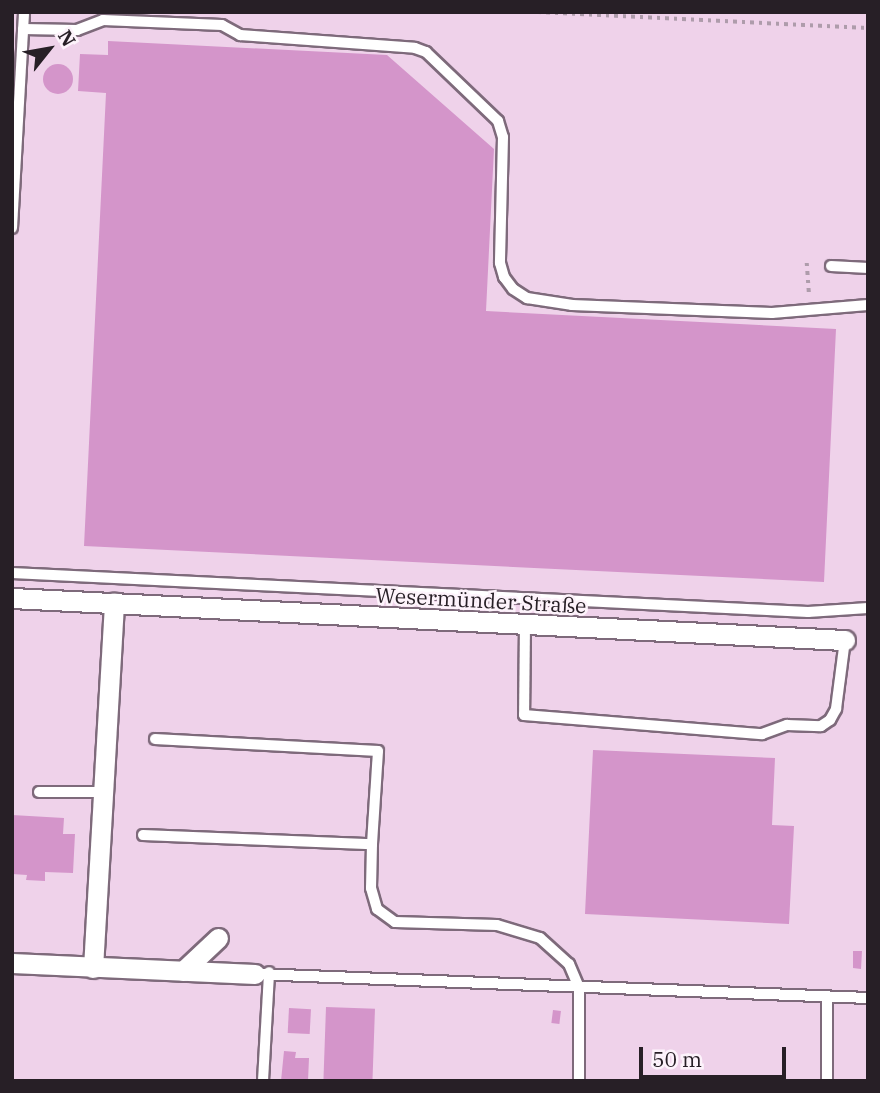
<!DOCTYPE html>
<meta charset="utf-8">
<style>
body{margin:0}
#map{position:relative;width:880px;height:1093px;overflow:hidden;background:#f8e1f4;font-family:"IBM Plex Serif",serif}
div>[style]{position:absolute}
.built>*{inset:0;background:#efd2ea;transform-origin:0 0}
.building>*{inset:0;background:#d495ca;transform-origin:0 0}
.round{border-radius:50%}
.path>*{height:3.5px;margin-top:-1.75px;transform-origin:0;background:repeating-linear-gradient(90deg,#ae9cab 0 3.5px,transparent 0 8.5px)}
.roads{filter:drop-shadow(2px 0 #7e6a7b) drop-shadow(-2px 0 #7e6a7b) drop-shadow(0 2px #7e6a7b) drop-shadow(0 -2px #7e6a7b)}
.lane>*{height:10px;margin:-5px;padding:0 5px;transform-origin:5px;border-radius:5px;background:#fff}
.street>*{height:19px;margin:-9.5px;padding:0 9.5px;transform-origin:9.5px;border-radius:9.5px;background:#fff}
span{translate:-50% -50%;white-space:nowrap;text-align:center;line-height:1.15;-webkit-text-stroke:5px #fdf3fb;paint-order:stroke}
.street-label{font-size:21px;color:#271f26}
.frame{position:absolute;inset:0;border:14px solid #271f26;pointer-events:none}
.north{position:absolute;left:14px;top:14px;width:70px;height:70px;-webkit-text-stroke:5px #fdf3fb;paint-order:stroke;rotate:59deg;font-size:19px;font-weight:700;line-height:28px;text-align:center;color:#271f26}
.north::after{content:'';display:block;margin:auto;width:24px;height:32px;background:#271f26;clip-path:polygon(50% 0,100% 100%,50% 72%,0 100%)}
.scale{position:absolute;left:639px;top:1047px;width:147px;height:32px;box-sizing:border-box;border:4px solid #271f26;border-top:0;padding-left:9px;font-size:21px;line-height:24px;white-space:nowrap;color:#271f26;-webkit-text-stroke:5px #fdf3fb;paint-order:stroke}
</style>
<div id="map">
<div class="built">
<div style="left:12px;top:12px;width:856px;height:1069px"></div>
</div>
<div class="building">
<div style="clip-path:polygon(108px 41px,387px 55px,494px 149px,486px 311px,836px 329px,824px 582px,84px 546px,106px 93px,78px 91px,80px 54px,108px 55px)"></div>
<div class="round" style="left:43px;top:64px;width:30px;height:30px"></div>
<div style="clip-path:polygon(593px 750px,775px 758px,772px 825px,794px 826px,789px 924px,585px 914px)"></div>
<div style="clip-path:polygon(12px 815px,64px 818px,63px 834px,75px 834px,73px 873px,45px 872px,45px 881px,26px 880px,27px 875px,12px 874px)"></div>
<div style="clip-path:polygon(853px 951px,862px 951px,861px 969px,853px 968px)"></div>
<div style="left:326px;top:1007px;width:49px;height:74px;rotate:2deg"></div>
<div style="left:289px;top:1008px;width:22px;height:25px;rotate:3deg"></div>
<div style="left:553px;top:1010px;width:8px;height:13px;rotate:7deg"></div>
<div style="clip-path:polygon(284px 1051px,296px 1052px,295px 1058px,309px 1058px,308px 1081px,281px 1081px)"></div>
</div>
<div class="path">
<div style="left:538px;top:12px;width:330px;rotate:2.8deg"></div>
<div style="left:807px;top:263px;width:32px;rotate:86deg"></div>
</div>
<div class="roads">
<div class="lane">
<div style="left:23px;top:29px;width:54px;rotate:1.1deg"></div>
<div style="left:77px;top:30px;width:28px;rotate:-21deg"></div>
<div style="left:103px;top:20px;width:119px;rotate:2.4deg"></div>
<div style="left:222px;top:25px;width:21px;rotate:29deg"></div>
<div style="left:240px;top:35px;width:175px;rotate:4.2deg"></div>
<div style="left:415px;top:48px;width:12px;rotate:20deg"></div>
<div style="left:426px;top:52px;width:100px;rotate:43.8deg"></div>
<div style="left:498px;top:121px;width:17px;rotate:73deg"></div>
<div style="left:503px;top:137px;width:126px;rotate:91.4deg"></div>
<div style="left:500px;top:263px;width:15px;rotate:74deg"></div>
<div style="left:504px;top:277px;width:15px;rotate:53deg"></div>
<div style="left:513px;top:289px;width:17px;rotate:33deg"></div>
<div style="left:527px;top:298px;width:46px;rotate:8.8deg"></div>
<div style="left:572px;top:305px;width:200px;rotate:2.3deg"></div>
<div style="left:772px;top:313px;width:96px;rotate:-4.8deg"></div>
<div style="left:12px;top:228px;width:216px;rotate:-86.8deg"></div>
<div style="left:831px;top:266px;width:37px;rotate:3deg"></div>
<div style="left:12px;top:573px;width:797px;rotate:2.8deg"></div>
<div style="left:808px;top:612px;width:60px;rotate:-3.8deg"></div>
<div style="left:525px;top:625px;width:90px;rotate:90.6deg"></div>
<div style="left:524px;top:715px;width:239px;rotate:4.6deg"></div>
<div style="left:762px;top:734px;width:27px;rotate:-20deg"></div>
<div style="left:787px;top:725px;width:34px;rotate:2deg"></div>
<div style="left:821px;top:726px;width:11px;rotate:-34deg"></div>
<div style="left:830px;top:720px;width:13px;rotate:-61deg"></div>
<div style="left:836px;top:709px;width:70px;rotate:-82.6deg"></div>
<div style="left:155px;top:739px;width:223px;rotate:3.1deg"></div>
<div style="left:378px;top:751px;width:93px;rotate:93.7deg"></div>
<div style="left:39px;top:792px;width:64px"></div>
<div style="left:143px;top:835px;width:229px;rotate:2.3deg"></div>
<div style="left:372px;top:844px;width:44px;rotate:91.3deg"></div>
<div style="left:371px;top:888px;width:22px;rotate:74deg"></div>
<div style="left:377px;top:909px;width:22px;rotate:36deg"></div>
<div style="left:395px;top:922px;width:102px;rotate:1.7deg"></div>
<div style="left:497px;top:925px;width:45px;rotate:16.8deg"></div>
<div style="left:540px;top:938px;width:39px;rotate:42deg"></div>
<div style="left:569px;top:964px;width:25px;rotate:67deg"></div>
<div style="left:579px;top:987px;width:94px;rotate:90deg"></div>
<div style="left:255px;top:974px;width:613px;rotate:2.24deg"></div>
<div style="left:263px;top:1081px;width:109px;rotate:-86.8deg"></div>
<div style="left:827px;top:1081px;width:83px;rotate:-90deg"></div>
</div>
<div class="street">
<div style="left:12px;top:598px;width:834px;rotate:2.89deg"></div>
<div style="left:12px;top:963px;width:243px;rotate:2.6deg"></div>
<div style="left:93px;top:968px;width:366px;rotate:-86.7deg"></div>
<div style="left:183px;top:971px;width:48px;rotate:-43.3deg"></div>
</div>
</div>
<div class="street-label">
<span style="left:481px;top:600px;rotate:3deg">Wesermünder Straße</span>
</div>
<div class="frame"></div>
<div class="north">N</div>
<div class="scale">50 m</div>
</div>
